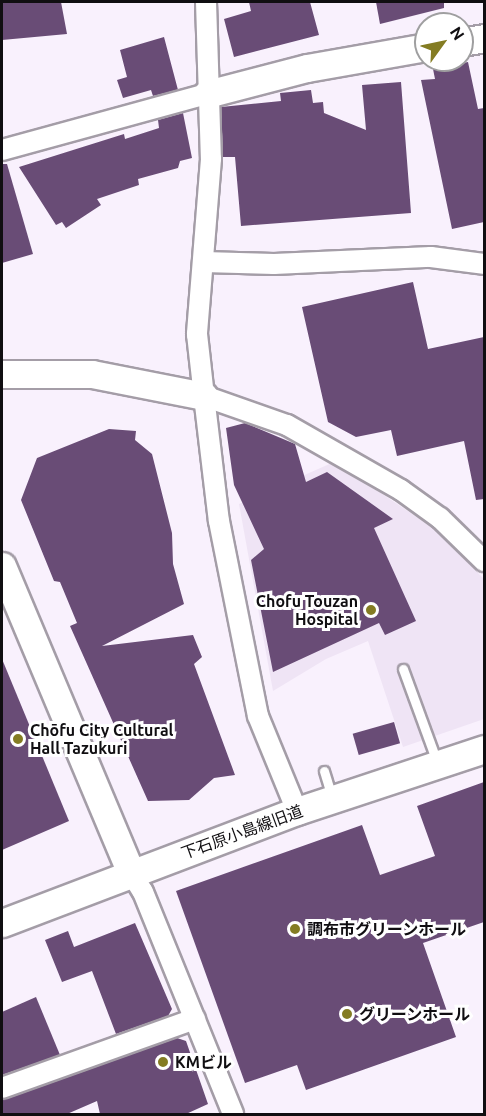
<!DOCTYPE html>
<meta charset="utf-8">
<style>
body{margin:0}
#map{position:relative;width:486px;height:1116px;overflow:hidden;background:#f9f1fd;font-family:Ubuntu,"Noto Sans JP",sans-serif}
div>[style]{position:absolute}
.built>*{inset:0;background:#efe4f5}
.building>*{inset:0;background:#694c76;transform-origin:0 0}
.roads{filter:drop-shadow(2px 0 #a49da7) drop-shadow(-2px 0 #a49da7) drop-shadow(0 2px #a49da7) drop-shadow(0 -2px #a49da7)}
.lane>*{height:9px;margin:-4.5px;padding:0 4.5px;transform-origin:4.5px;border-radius:4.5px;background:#fff}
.street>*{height:20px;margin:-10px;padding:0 10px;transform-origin:10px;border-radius:10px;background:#fff}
.secondary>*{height:27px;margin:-13.5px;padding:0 13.5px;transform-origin:13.5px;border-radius:13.5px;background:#fff}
.dots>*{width:16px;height:16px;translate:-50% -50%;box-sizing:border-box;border:3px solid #fff;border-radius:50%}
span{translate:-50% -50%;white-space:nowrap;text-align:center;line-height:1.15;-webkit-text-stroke:6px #fff;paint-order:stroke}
.poi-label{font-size:16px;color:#100e11;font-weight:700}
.right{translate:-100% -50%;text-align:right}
.left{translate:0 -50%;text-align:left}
.street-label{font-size:16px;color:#100e11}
.frame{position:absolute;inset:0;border:3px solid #100e11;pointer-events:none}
.north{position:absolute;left:414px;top:12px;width:60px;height:60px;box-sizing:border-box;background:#fff;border:2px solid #9f9fa0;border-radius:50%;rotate:57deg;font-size:16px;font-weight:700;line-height:24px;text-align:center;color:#100e11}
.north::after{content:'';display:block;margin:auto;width:21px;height:27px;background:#847c23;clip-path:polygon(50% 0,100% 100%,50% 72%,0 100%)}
</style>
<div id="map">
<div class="built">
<div style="clip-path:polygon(334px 462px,432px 527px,484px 579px,484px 719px,403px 747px,368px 641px,326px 659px,273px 691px,239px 504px)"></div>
</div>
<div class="building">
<div style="clip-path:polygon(2px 2px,61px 2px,67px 34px,2px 40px)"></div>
<div style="clip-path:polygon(249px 2px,310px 2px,319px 35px,234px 57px,224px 19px,251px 11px)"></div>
<div style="clip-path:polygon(376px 2px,444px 2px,444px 8px,380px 24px)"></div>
<div style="clip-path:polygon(164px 37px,178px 90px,153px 96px,151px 90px,123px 98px,117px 80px,127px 77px,120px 50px)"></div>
<div style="clip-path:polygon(468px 62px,478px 109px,484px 108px,484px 222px,452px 229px,421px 80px,435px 79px,433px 69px)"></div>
<div style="clip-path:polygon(401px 82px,411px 213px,241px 226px,235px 157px,223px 157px,221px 107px,281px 101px,280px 93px,311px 90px,313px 103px,323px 102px,324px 113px,366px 130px,362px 85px)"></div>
<div style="clip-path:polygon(183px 113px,192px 158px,180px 161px,178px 168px,138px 179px,139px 185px,97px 199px,101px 205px,66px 228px,62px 222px,56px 225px,19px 167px,124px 134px,125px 139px,159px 128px,158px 120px)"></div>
<div style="clip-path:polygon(2px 164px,7px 164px,33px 254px,2px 263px)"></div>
<div style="clip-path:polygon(413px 282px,428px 349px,484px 337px,484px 499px,476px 500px,464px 441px,397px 456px,391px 430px,356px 437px,328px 422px,302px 307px)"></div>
<div style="clip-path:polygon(245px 423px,295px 444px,306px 482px,327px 472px,393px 519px,374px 528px,416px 621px,385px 635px,379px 623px,273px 672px,251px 560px,264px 549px,234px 485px,226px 428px)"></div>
<div style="clip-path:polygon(109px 429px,136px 431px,135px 440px,152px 454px,172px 533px,173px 564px,184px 604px,102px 646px,193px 635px,202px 657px,194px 664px,235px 775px,214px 778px,189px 800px,148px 801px,70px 626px,77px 623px,60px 582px,54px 581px,21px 500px,37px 458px)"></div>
<div style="clip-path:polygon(2px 659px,69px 821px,2px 850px)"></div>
<div style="left:394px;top:722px;width:22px;height:43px;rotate:74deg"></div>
<div style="clip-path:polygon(484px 782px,484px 922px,423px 943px,456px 1037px,306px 1090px,297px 1065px,245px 1083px,176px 891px,362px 825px,380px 875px,435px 856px,417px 806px)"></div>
<div style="clip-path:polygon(135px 923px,172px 1009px,168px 1016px,116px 1034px,92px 971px,62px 982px,45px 940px,68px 931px,74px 947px)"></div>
<div style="clip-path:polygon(36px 997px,60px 1055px,2px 1075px,2px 1012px)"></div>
<div style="clip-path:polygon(177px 1038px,186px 1041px,208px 1104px,186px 1114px,100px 1114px,97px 1101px,67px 1114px,2px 1114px,2px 1100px)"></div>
</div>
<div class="roads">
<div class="lane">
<div style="left:403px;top:669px;width:99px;rotate:69.9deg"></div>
<div style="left:324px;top:771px;width:27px;rotate:73deg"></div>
</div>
<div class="street">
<div style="left:206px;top:2px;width:157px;rotate:88.2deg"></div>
<div style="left:211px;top:159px;width:176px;rotate:94.6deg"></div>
<div style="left:197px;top:334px;width:62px;rotate:83.6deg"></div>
<div style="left:204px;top:396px;width:126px;rotate:83.2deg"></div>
<div style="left:219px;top:521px;width:199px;rotate:78.7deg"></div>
<div style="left:258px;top:716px;width:103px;rotate:67.7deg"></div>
<div style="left:2px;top:150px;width:213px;rotate:-15.3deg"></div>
<div style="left:204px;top:262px;width:70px;rotate:1.6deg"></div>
<div style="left:274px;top:264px;width:157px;rotate:-2.6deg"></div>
<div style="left:431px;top:257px;width:53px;rotate:7.5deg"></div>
<div style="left:204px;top:396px;width:88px;rotate:19.3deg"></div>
<div style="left:287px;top:425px;width:131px;rotate:29.7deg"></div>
<div style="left:401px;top:490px;width:48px;rotate:35.7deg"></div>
<div style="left:440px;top:518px;width:62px;rotate:44.3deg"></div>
<div style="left:131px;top:873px;width:22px;rotate:58deg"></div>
<div style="left:143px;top:892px;width:240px;rotate:67.9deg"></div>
<div style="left:2px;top:1088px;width:205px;rotate:-19.7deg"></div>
</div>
<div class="secondary">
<div style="left:462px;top:42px;width:22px;rotate:-10deg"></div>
<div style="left:207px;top:94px;width:103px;rotate:-14.6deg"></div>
<div style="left:307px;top:68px;width:121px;rotate:-10deg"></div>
<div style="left:2px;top:374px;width:90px"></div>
<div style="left:92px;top:374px;width:114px;rotate:11.1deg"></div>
<div style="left:2px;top:566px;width:333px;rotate:67.2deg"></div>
<div style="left:2px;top:923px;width:316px;rotate:-20.8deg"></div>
<div style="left:297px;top:811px;width:197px;rotate:-18.3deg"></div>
</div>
</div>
<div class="dots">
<div style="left:371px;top:610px;background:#847c23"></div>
<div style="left:18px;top:739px;background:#847c23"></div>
<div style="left:295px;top:929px;background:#847c23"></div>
<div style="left:347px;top:1014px;background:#847c23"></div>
<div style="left:163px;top:1062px;background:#847c23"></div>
</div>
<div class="poi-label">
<span class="right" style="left:358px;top:610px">Chofu Touzan<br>Hospital</span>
<span class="left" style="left:30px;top:739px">Chōfu City Cultural<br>Hall Tazukuri</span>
<span class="left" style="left:307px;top:929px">調布市グリーンホール</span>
<span class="left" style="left:359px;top:1014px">グリーンホール</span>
<span class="left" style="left:175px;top:1062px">KMビル</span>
</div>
<div class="street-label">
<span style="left:242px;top:832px;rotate:-20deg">下石原小島線旧道</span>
</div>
<div class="frame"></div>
<div class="north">N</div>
</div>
